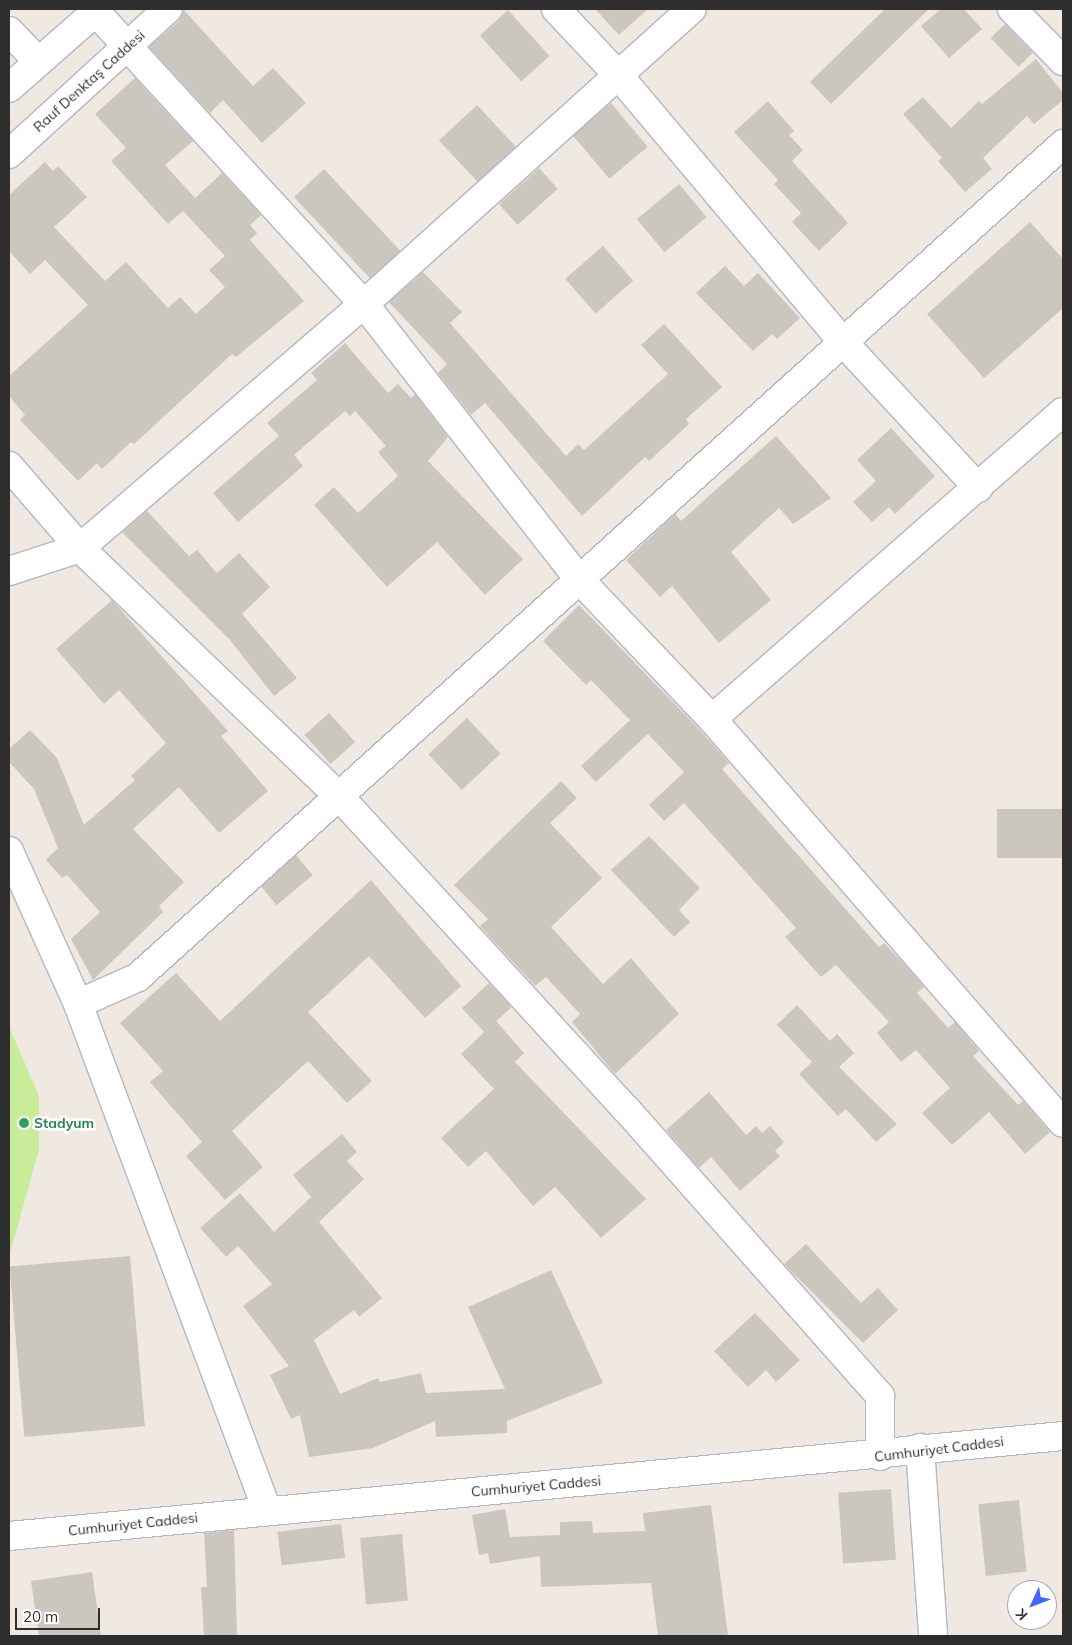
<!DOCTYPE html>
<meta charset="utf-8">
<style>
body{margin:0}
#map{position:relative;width:1072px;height:1645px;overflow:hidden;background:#efe9e1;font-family:Mulish,sans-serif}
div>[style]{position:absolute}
.pitch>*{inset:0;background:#c9ec9a}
.building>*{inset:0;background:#cbc7bf;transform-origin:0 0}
.roads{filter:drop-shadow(1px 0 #b4b7c1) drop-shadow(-1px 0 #b4b7c1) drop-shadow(0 1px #b4b7c1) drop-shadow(0 -1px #b4b7c1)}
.street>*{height:28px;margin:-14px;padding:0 14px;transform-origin:14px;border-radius:14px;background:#fff}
.secondary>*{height:28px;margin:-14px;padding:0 14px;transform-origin:14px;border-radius:14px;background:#fff}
.dots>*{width:14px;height:14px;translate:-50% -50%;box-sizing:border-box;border:2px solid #fff;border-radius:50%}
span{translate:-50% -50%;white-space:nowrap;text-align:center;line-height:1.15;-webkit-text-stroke:5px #fff;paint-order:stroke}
.street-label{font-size:14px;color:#2e2e2e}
.leisure-label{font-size:14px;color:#27864d;font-weight:700}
.left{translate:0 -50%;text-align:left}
.frame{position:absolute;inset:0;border:10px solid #2e2e2e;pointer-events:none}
.north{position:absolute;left:1007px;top:1580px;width:50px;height:50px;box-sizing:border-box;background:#fff;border:1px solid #ababab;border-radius:50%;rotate:227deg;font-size:14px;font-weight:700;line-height:20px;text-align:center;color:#2e2e2e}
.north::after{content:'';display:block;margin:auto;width:18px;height:22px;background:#4264fb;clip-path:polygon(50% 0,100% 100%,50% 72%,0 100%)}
.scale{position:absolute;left:15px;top:1608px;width:85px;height:22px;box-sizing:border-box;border:2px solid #2e2e2e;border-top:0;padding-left:6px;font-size:15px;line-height:18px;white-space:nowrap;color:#2e2e2e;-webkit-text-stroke:4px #fff;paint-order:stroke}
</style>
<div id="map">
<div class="pitch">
<div style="clip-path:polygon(9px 1026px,39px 1096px,39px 1150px,9px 1257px)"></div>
</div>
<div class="building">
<div style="clip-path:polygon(183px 9px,253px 86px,273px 68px,306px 103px,262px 143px,223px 100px,210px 113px,149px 47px,179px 21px)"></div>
<div style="clip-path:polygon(595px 9px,648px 9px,619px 35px)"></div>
<div style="clip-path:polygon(885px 9px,929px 9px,831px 104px,810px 82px)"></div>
<div style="clip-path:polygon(941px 9px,964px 9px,982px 29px,949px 58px,921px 26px)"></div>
<div style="left:508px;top:10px;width:62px;height:38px;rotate:48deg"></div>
<div style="left:1005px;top:24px;width:40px;height:20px;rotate:46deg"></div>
<div style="clip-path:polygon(1036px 59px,1063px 93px,1063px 100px,1034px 124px,1027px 116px,983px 158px,992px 169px,965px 192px,938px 161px,942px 158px,903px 114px,923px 97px,951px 128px,979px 101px,982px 104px)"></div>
<div style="clip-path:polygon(135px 78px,193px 141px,165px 165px,195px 198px,222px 173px,261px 215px,250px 225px,257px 233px,250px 240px,304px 301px,236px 357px,232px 354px,134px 444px,131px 442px,102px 469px,97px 463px,78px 481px,20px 420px,25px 415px,9px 396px,9px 376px,88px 305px,45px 260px,30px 274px,9px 251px,9px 195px,45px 162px,53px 171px,58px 166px,87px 197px,54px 227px,105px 281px,126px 262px,168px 308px,180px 297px,196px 314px,225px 287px,209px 270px,225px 256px,183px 211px,168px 224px,111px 161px,126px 148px,95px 114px)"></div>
<div style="clip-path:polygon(768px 101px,794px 131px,789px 135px,803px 150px,792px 161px,848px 223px,819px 251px,792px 222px,801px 213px,774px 184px,778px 180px,734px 132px)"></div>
<div style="left:611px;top:103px;width:57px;height:50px;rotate:50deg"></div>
<div style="left:477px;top:105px;width:57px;height:52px;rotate:47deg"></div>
<div style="left:539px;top:168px;width:28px;height:54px;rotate:48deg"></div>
<div style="left:324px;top:169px;width:112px;height:41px;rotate:47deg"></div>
<div style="left:679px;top:184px;width:43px;height:55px;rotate:50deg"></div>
<div style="clip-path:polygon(1030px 222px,1063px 259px,1063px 308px,984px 378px,927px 314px)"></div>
<div style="left:603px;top:246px;width:46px;height:50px;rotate:49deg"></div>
<div style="clip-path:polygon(725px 266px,744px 286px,758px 273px,800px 318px,777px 339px,772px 334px,753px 351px,696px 293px)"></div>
<div style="clip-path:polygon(423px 272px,462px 312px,450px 323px,566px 456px,578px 444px,584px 450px,668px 374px,641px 345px,664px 324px,722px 387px,686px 419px,689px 424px,649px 461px,645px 457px,582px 516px,485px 403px,471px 415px,438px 373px,447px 364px,389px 302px)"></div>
<div style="clip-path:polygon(345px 343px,388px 393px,398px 384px,411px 398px,415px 394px,448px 437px,428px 461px,523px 559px,485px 595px,437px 542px,387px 587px,314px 505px,334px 487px,358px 513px,398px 476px,378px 452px,386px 446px,355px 411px,350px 416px,345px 411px,294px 455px,303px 466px,238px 522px,213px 493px,279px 436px,267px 423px,317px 380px,311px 373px)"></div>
<div style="clip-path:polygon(891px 428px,935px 476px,895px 514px,889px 507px,872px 522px,853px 502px,876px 481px,857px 460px)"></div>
<div style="clip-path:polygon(776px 436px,831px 498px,793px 524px,779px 508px,731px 552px,771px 600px,719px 643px,672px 586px,660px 597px,626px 560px,675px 514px,681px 521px)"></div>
<div style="clip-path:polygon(147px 511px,189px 556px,197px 550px,217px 573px,239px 553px,270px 587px,242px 614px,297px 678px,274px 696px,230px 640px,122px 532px)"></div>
<div style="clip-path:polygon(112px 600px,228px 731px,221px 736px,268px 791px,219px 833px,179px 787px,133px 829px,184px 882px,159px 906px,163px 912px,93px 980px,71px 939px,100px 912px,67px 875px,62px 878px,46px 860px,58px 848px,34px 789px,9px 762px,9px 749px,30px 730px,57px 758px,84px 825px,135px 780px,131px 776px,166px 743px,119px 690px,104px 704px,56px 649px)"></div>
<div style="clip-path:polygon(579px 605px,700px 730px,729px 763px,722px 769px,879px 947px,884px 943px,905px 965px,924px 987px,917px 993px,948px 1028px,955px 1022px,979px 1051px,973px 1056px,1018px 1105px,1023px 1101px,1050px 1132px,1025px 1154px,989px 1112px,952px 1145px,922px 1113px,950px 1088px,916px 1050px,901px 1062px,877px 1033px,889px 1022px,836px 965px,821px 977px,785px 937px,796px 928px,684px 803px,664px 821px,649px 805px,684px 772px,648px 734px,596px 782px,581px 766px,630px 720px,591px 680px,586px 685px,543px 641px)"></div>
<div style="left:329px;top:713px;width:39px;height:33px;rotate:48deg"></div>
<div style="left:467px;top:718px;width:49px;height:53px;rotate:47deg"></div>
<div style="clip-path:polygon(561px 781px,577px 798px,550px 823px,602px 878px,551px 927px,603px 984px,631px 958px,679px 1014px,615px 1074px,572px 1022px,580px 1014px,546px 977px,535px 986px,480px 926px,488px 919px,454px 885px)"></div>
<div style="left:1063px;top:809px;width:49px;height:66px;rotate:90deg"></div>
<div style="clip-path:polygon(649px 836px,700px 888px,679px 910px,690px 922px,674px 937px,611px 870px)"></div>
<div style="left:296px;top:855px;width:26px;height:47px;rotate:50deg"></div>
<div style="clip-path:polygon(371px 880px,461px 986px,425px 1018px,369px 956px,308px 1012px,372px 1081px,347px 1103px,308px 1061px,232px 1131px,263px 1167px,225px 1200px,186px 1156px,202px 1142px,150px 1082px,163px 1071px,120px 1023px,176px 973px,220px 1021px)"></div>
<div style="left:489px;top:983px;width:33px;height:37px;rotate:47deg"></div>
<div style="clip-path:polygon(797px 1005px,830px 1041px,837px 1034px,854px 1053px,839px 1067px,897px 1124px,876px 1142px,846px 1109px,838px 1116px,799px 1074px,812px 1062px,777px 1025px)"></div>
<div style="clip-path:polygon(496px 1021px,524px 1053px,515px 1062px,646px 1199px,601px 1238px,555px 1187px,533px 1206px,486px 1151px,468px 1167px,441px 1138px,494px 1089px,461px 1054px)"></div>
<div style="clip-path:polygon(709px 1092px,746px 1135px,756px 1126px,762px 1133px,770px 1126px,784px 1142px,775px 1151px,780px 1156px,740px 1191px,711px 1157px,699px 1168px,666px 1130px)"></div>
<div style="clip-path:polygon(342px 1134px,357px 1152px,347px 1161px,364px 1179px,319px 1222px,382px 1298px,359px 1317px,354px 1310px,314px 1340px,340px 1394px,378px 1378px,380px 1382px,421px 1373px,426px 1393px,505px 1389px,468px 1307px,551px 1270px,603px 1383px,507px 1421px,507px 1433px,436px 1437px,435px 1421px,373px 1448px,309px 1457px,300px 1415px,291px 1419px,270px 1375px,289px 1366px,243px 1306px,272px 1284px,238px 1246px,226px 1257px,200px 1228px,240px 1193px,274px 1232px,311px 1197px,293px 1175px)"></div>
<div style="clip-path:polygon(806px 1244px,861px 1303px,878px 1288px,898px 1310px,863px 1343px,784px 1264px)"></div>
<div style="left:130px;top:1256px;width:171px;height:121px;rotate:85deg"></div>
<div style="clip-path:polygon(755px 1313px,800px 1360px,776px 1382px,766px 1370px,748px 1387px,714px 1351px)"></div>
<div style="left:891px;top:1489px;width:71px;height:53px;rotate:86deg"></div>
<div style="left:1019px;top:1500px;width:72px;height:41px;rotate:84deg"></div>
<div style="clip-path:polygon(711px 1505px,728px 1636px,658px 1636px,651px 1583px,541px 1587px,540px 1556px,490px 1564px,488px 1553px,479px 1555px,472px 1515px,505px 1509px,510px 1537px,560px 1535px,560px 1522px,592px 1521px,593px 1533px,645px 1531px,643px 1513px)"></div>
<div style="left:341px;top:1524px;width:34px;height:64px;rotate:83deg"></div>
<div style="clip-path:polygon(234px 1530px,237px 1635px,204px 1636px,201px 1587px,207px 1587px,204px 1533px)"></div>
<div style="left:402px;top:1534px;width:67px;height:42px;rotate:85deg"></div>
<div style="clip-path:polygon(92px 1572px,101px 1636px,39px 1636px,31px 1581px)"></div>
</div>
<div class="roads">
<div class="street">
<div style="left:556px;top:9px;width:92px;rotate:46.8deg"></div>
<div style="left:619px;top:76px;width:348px;rotate:49.9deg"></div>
<div style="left:843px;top:342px;width:199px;rotate:47.2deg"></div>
<div style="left:1012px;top:9px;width:73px;rotate:45.6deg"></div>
<div style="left:96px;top:12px;width:396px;rotate:47.5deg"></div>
<div style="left:364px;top:304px;width:349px;rotate:52deg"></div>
<div style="left:579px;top:579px;width:193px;rotate:46.5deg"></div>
<div style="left:712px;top:719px;width:535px;rotate:49.02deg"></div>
<div style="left:9px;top:31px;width:42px;rotate:46deg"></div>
<div style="left:9px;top:466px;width:108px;rotate:49.1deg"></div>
<div style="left:80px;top:548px;width:357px;rotate:43.8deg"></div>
<div style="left:338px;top:795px;width:427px;rotate:47.5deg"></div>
<div style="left:627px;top:1110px;width:382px;rotate:48.5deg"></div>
<div style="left:880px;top:1396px;width:60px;rotate:90deg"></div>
<div style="left:9px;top:571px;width:75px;rotate:-17.9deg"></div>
<div style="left:80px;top:548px;width:374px;rotate:-40.7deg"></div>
<div style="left:364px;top:304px;width:441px;rotate:-42deg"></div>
<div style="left:712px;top:719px;width:466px;rotate:-41.2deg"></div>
<div style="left:9px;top:851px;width:168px;rotate:65.7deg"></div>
<div style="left:78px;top:1004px;width:540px;rotate:69.52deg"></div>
<div style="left:78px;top:1004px;width:66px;rotate:-24.2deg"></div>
<div style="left:138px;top:977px;width:1245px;rotate:-42deg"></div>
<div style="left:920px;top:1448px;width:188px;rotate:86deg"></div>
</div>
<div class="secondary">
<div style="left:9px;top:88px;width:120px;rotate:-41.3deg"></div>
<div style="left:9px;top:154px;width:215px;rotate:-42.4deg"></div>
<div style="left:9px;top:1536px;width:1059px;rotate:-5.42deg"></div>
</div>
</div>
<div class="dots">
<div style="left:24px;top:1123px;background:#2e9e5b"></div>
</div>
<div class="street-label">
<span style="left:89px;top:81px;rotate:-42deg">Rauf Denktaş Caddesi</span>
<span style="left:939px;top:1449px;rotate:-7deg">Cumhuriyet Caddesi</span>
<span style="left:536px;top:1486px;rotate:-5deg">Cumhuriyet Caddesi</span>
<span style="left:133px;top:1524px;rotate:-6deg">Cumhuriyet Caddesi</span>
</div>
<div class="leisure-label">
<span class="left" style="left:34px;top:1123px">Stadyum</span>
</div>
<div class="frame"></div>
<div class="north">K</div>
<div class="scale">20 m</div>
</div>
